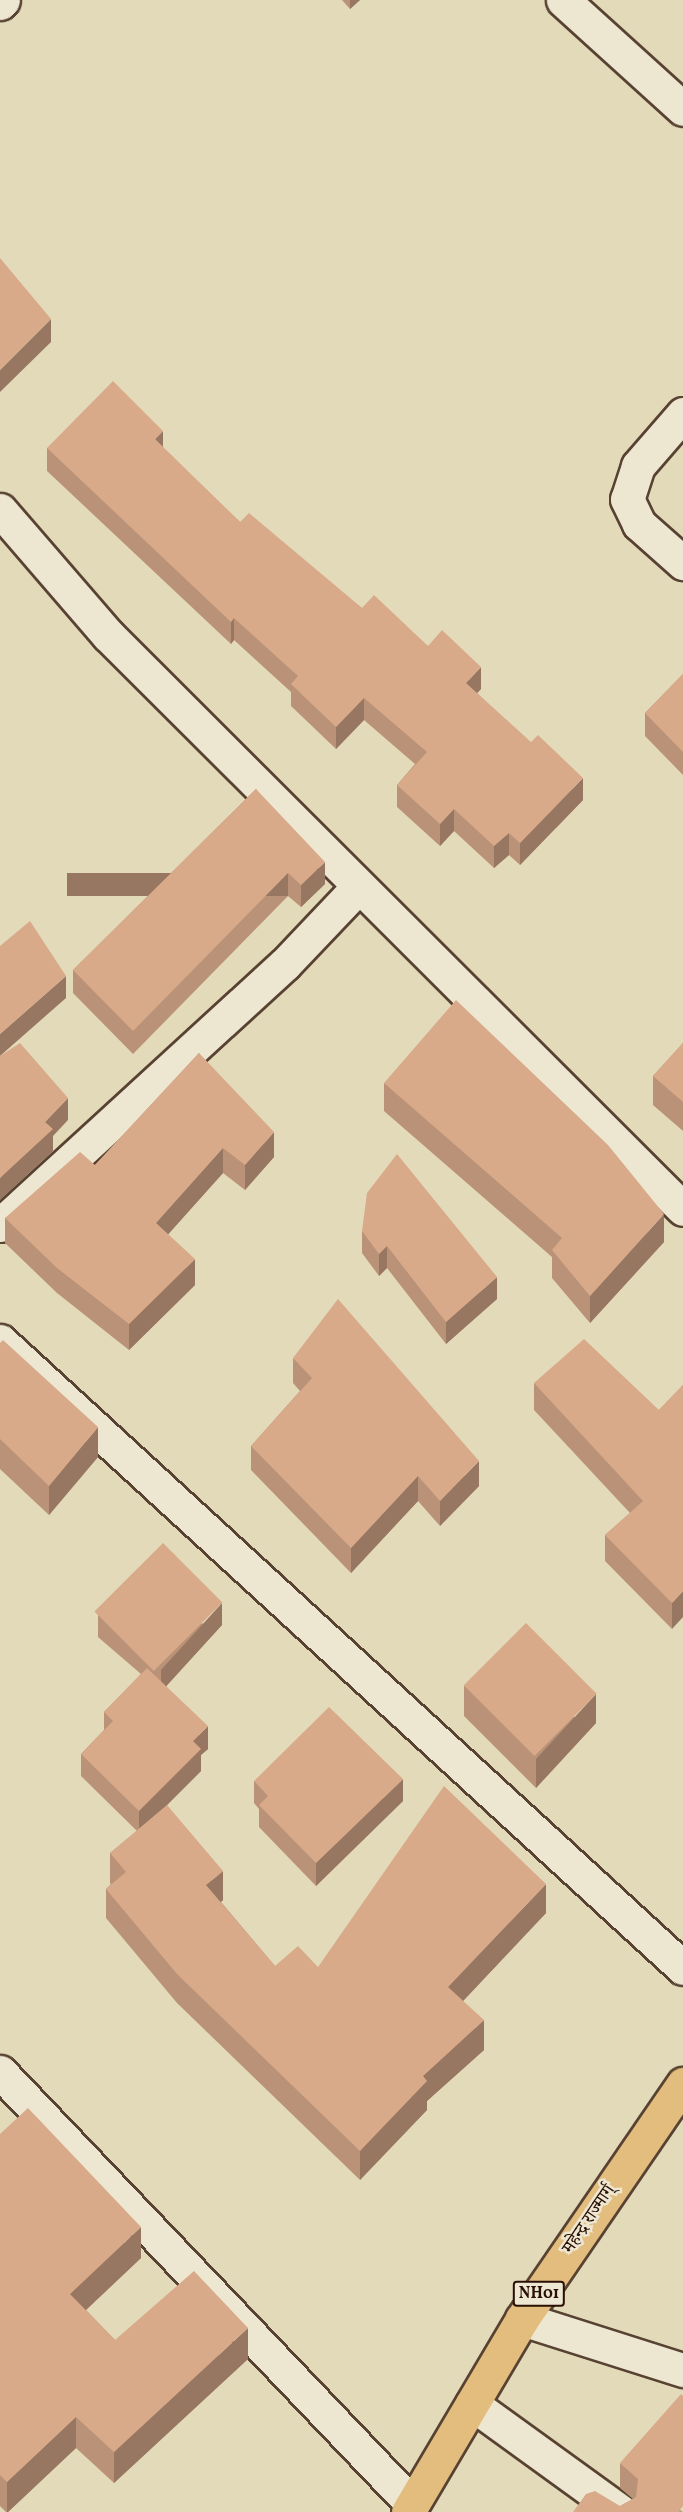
<!DOCTYPE html>
<meta charset="utf-8">
<style>
body{margin:0}
#map{position:relative;width:683px;height:2512px;overflow:hidden;background:#e3daba;font-family:Vollkorn,"Noto Serif Devanagari",serif}
div>[style]{position:absolute}
.roads{filter:drop-shadow(2px 0 #584232) drop-shadow(-2px 0 #584232) drop-shadow(0 2px #584232) drop-shadow(0 -2px #584232)}
.street>*{height:33px;margin:-16.5px;padding:0 16.5px;transform-origin:16.5px;border-radius:16.5px;background:#ede7d2}
.highway>*{height:33px;margin:-16.5px;padding:0 16.5px;transform-origin:16.5px;border-radius:16.5px;background:#e2bd7d}
.wall>*{inset:0;background:#ba9277}
.shaded-wall>*{inset:0;background:#977761;transform-origin:0 0}
.building>*{inset:0;background:#d8aa8a;transform-origin:0 0}
span{translate:-50% -50%;white-space:nowrap;text-align:center;line-height:1.15;-webkit-text-stroke:5px #ede7d2;paint-order:stroke}
.shield-label span{padding:2px 4px;background:#ede7d2;border:2px solid;border-radius:4px;-webkit-text-stroke-width:0}
.shield-label{font-size:16px;color:#2a0f04;font-weight:700}
.street-label{font-size:18px;color:#2a0f04}
</style>
<div id="map">
<div class="roads">
<div class="street">
<div style="left:563px;top:0;width:162px;rotate:42.2deg"></div>
<div style="left:0;top:3px;width:4px;rotate:-45deg"></div>
<div style="left:683px;top:414px;width:69px;rotate:130.9deg"></div>
<div style="left:638px;top:466px;width:35px;rotate:108deg"></div>
<div style="left:627px;top:499px;width:28px;rotate:64deg"></div>
<div style="left:639px;top:524px;width:59px;rotate:41.6deg"></div>
<div style="left:0;top:510px;width:165px;rotate:49.2deg"></div>
<div style="left:108px;top:635px;width:812px;rotate:44.95deg"></div>
<div style="left:0;top:1225px;width:386px;rotate:-42.5deg"></div>
<div style="left:285px;top:964px;width:105px;rotate:-46.5deg"></div>
<div style="left:0;top:1341px;width:927px;rotate:42.55deg"></div>
<div style="left:0;top:2072px;width:597px;rotate:46.36deg"></div>
<div style="left:522px;top:2319px;width:169px;rotate:17.6deg"></div>
<div style="left:472px;top:2404px;width:184px;rotate:35.9deg"></div>
</div>
<div class="highway">
<div style="left:408px;top:2512px;width:224px;rotate:-59.4deg"></div>
<div style="left:522px;top:2319px;width:285px;rotate:-55.6deg"></div>
</div>
</div>
<div class="wall">
<div style="clip-path:polygon(342px 0,360px 0,350px 9px)"></div>
<div style="clip-path:polygon(47px 448px,163px 448px,240px 522px,362px 608px,428px 646px,481px 689px,477px 693px,583px 800px,520px 865px,509px 855px,494px 868px,454px 831px,440px 846px,397px 807px,397px 785px,415px 764px,364px 720px,336px 749px,291px 706px,291px 692px,234px 640px,231px 644px,47px 471px)"></div>
<div style="clip-path:polygon(683px 674px,683px 775px,645px 736px,645px 713px)"></div>
<div style="clip-path:polygon(256px 789px,325px 884px,301px 907px,288px 896px,133px 1054px,73px 993px,73px 970px)"></div>
<div style="clip-path:polygon(683px 1043px,683px 1131px,653px 1105px,653px 1076px)"></div>
<div style="clip-path:polygon(199px 1053px,274px 1157px,245px 1190px,223px 1173px,168px 1234px,195px 1285px,129px 1350px,57px 1293px,5px 1243px,5px 1218px,95px 1165px)"></div>
<div style="clip-path:polygon(384px 1083px,664px 1242px,590px 1323px,552px 1278px,552px 1257px,384px 1111px)"></div>
<div style="clip-path:polygon(362px 1231px,497px 1299px,446px 1344px,387px 1268px,379px 1276px,362px 1253px)"></div>
<div style="clip-path:polygon(0 1343px,98px 1457px,49px 1515px,0 1469px)"></div>
<div style="clip-path:polygon(293px 1358px,479px 1486px,440px 1526px,418px 1501px,351px 1573px,251px 1470px,251px 1446px,300px 1391px,293px 1383px)"></div>
<div style="clip-path:polygon(534px 1383px,659px 1410px,683px 1385px,672px 1629px,605px 1561px,605px 1535px,630px 1513px,534px 1410px)"></div>
<div style="clip-path:polygon(98px 1615px,222px 1625px,166px 1686px,208px 1749px,201px 1755px,201px 1771px,167px 1805px,223px 1900px,221px 1902px,275px 1966px,318px 1967px,546px 1913px,463px 2001px,484px 2050px,427px 2101px,427px 2110px,360px 2180px,177px 2003px,106px 1918px,106px 1889px,111px 1884px,110px 1883px,110px 1853px,137px 1831px,81px 1776px,81px 1754px,104px 1730px,104px 1712px,141px 1674px,98px 1637px)"></div>
<div style="clip-path:polygon(464px 1686px,596px 1723px,536px 1788px,464px 1716px)"></div>
<div style="clip-path:polygon(254px 1781px,403px 1801px,316px 1886px,259px 1827px,259px 1809px,254px 1803px)"></div>
<div style="clip-path:polygon(0 2134px,141px 2258px,86px 2310px,115px 2340px,248px 2359px,114px 2483px,76px 2448px,8px 2512px,6px 2512px,0 2506px)"></div>
<div style="clip-path:polygon(620px 2463px,683px 2512px,620px 2506px,633px 2499px,620px 2488px)"></div>
</div>
<div class="shaded-wall">
<div style="clip-path:polygon(350px 0,360px 0,350px 9px)"></div>
<div style="clip-path:polygon(51px 319px,51px 342px,0 392px,0 370px)"></div>
<div style="clip-path:polygon(163px 431px,163px 453px,155px 439px)"></div>
<div style="clip-path:polygon(234px 618px,234px 640px,231px 644px,231px 622px)"></div>
<div style="clip-path:polygon(481px 667px,481px 689px,466px 705px,466px 683px)"></div>
<div style="clip-path:polygon(364px 698px,364px 720px,336px 749px,336px 727px)"></div>
<div style="clip-path:polygon(583px 778px,583px 800px,520px 865px,520px 843px)"></div>
<div style="clip-path:polygon(454px 809px,454px 831px,440px 846px,440px 824px)"></div>
<div style="clip-path:polygon(509px 833px,509px 855px,494px 868px,494px 846px)"></div>
<div style="clip-path:polygon(325px 862px,325px 884px,301px 907px,301px 885px)"></div>
<div style="left:288px;top:873px;width:23px;height:221px;rotate:90deg"></div>
<div style="clip-path:polygon(66px 976px,66px 998px,0 1056px,0 1034px)"></div>
<div style="clip-path:polygon(68px 1098px,68px 1120px,53px 1136px,53px 1151px,0 1200px,0 1178px,45px 1122px)"></div>
<div style="clip-path:polygon(274px 1132px,274px 1157px,245px 1190px,245px 1165px)"></div>
<div style="clip-path:polygon(223px 1148px,223px 1173px,156px 1248px,156px 1223px)"></div>
<div style="clip-path:polygon(664px 1214px,664px 1242px,590px 1323px,590px 1296px)"></div>
<div style="clip-path:polygon(387px 1246px,387px 1268px,379px 1276px,379px 1254px)"></div>
<div style="clip-path:polygon(195px 1259px,195px 1285px,129px 1350px,129px 1324px)"></div>
<div style="clip-path:polygon(497px 1277px,497px 1299px,446px 1344px,446px 1322px)"></div>
<div style="clip-path:polygon(98px 1427px,98px 1457px,49px 1515px,49px 1486px)"></div>
<div style="clip-path:polygon(479px 1461px,479px 1486px,440px 1526px,440px 1501px)"></div>
<div style="clip-path:polygon(418px 1476px,418px 1501px,351px 1573px,351px 1548px)"></div>
<div style="clip-path:polygon(683px 1591px,683px 1617px,672px 1629px,672px 1603px)"></div>
<div style="clip-path:polygon(222px 1603px,222px 1625px,161px 1692px,161px 1670px)"></div>
<div style="clip-path:polygon(596px 1694px,596px 1723px,536px 1788px,536px 1759px)"></div>
<div style="clip-path:polygon(208px 1726px,208px 1749px,201px 1755px,201px 1771px,139px 1833px,139px 1811px,193px 1741px)"></div>
<div style="clip-path:polygon(403px 1779px,403px 1801px,316px 1886px,316px 1863px)"></div>
<div style="clip-path:polygon(223px 1871px,223px 1900px,206px 1915px,206px 1885px)"></div>
<div style="clip-path:polygon(546px 1884px,546px 1913px,448px 2017px,448px 1987px)"></div>
<div style="clip-path:polygon(484px 2020px,484px 2050px,427px 2101px,427px 2110px,360px 2180px,360px 2151px,423px 2076px)"></div>
<div style="clip-path:polygon(141px 2227px,141px 2258px,70px 2325px,70px 2294px)"></div>
<div style="clip-path:polygon(248px 2328px,248px 2359px,114px 2483px,114px 2452px)"></div>
<div style="clip-path:polygon(76px 2417px,76px 2448px,8px 2512px,7px 2512px,7px 2482px)"></div>
</div>
<div class="building">
<div style="clip-path:polygon(0 258px,51px 319px,0 370px)"></div>
<div style="clip-path:polygon(113px 381px,163px 431px,155px 439px,240px 522px,249px 513px,362px 608px,374px 595px,428px 646px,442px 630px,481px 667px,466px 683px,531px 742px,538px 735px,583px 778px,520px 843px,509px 833px,494px 846px,454px 809px,440px 824px,397px 785px,427px 752px,364px 698px,336px 727px,291px 684px,298px 676px,234px 618px,231px 622px,47px 448px)"></div>
<div style="clip-path:polygon(683px 674px,683px 752px,645px 713px)"></div>
<div style="clip-path:polygon(256px 789px,325px 862px,301px 885px,288px 873px,133px 1031px,73px 970px)"></div>
<div style="clip-path:polygon(30px 921px,66px 976px,0 1034px,0 946px)"></div>
<div style="clip-path:polygon(456px 1000px,608px 1145px,664px 1214px,590px 1296px,552px 1250px,562px 1238px,384px 1083px)"></div>
<div style="clip-path:polygon(20px 1043px,68px 1098px,45px 1122px,53px 1129px,0 1178px,0 1056px)"></div>
<div style="clip-path:polygon(683px 1043px,683px 1102px,653px 1076px)"></div>
<div style="clip-path:polygon(199px 1053px,274px 1132px,245px 1165px,223px 1148px,156px 1223px,195px 1259px,129px 1324px,57px 1268px,5px 1218px,80px 1152px,95px 1165px)"></div>
<div style="clip-path:polygon(397px 1154px,497px 1277px,446px 1322px,387px 1246px,379px 1254px,362px 1231px,367px 1193px)"></div>
<div style="clip-path:polygon(338px 1299px,479px 1461px,440px 1501px,418px 1476px,351px 1548px,251px 1446px,312px 1378px,293px 1358px)"></div>
<div style="clip-path:polygon(584px 1339px,659px 1410px,683px 1385px,683px 1591px,672px 1603px,605px 1535px,643px 1501px,534px 1383px)"></div>
<div style="clip-path:polygon(3px 1340px,98px 1427px,49px 1486px,0 1439px,0 1343px)"></div>
<div style="left:163px;top:1543px;width:84px;height:97px;rotate:45deg"></div>
<div style="left:526px;top:1623px;width:100px;height:88px;rotate:45deg"></div>
<div style="clip-path:polygon(147px 1668px,208px 1726px,193px 1741px,201px 1749px,139px 1811px,81px 1754px,113px 1721px,104px 1712px)"></div>
<div style="clip-path:polygon(329px 1707px,403px 1779px,316px 1863px,259px 1805px,268px 1796px,254px 1781px)"></div>
<div style="clip-path:polygon(444px 1786px,546px 1884px,448px 1987px,484px 2020px,423px 2076px,427px 2081px,360px 2151px,177px 1974px,106px 1889px,126px 1872px,110px 1853px,167px 1805px,223px 1871px,206px 1885px,275px 1966px,298px 1946px,318px 1967px)"></div>
<div style="clip-path:polygon(28px 2108px,141px 2227px,70px 2294px,115px 2340px,194px 2271px,248px 2328px,114px 2452px,76px 2417px,7px 2482px,0 2475px,0 2134px)"></div>
<div style="clip-path:polygon(681px 2394px,683px 2396px,683px 2506px,678px 2512px,573px 2512px,586px 2494px,595px 2491px,620px 2506px,636px 2497px,638px 2479px,620px 2463px)"></div>
</div>
<div class="shield-label">
<span style="left:539px;top:2294px">NH01</span>
</div>
<div class="street-label">
<span style="left:590px;top:2220px;rotate:-56deg">महेन्द्र राज्मार्ग्</span>
</div>
</div>
